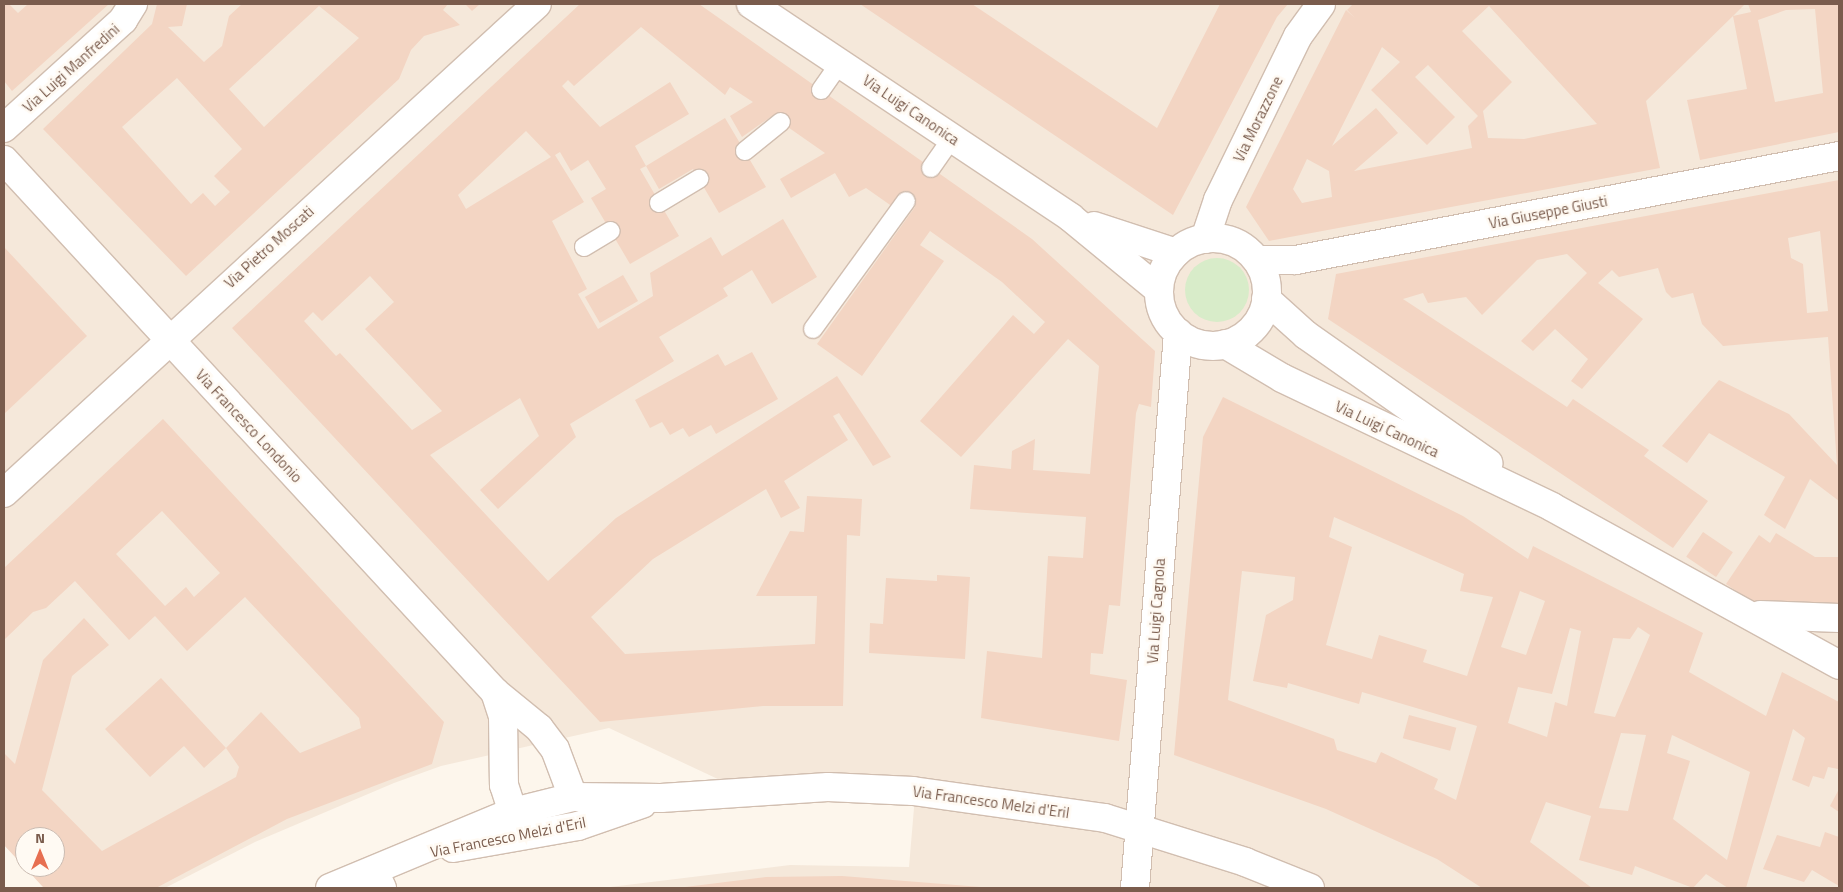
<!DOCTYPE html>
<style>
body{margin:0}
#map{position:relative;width:1843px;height:892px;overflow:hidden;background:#fdf6ec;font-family:"Titillium Web",sans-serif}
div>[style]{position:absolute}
.residential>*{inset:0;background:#f5e8da}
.green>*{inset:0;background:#d8ecc9}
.round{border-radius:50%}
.building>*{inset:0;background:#f3d5c3;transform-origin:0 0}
.roads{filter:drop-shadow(1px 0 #d1beb0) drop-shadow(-1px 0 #d1beb0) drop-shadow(0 1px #d1beb0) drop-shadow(0 -1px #d1beb0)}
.lane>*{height:18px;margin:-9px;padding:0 9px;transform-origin:9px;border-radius:9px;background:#fff}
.street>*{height:28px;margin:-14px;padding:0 14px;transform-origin:14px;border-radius:14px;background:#fff}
.street>.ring{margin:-14px;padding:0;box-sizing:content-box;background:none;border:28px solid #fff;border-radius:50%}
.secondary>*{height:28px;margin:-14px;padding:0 14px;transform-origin:14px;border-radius:14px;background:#fff}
span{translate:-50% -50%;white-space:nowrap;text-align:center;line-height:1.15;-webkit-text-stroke:5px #fffaf3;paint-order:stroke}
.street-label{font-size:15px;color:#7a5c4d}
.frame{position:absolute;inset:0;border:5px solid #7a5c4d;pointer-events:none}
.north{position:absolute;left:15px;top:827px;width:50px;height:50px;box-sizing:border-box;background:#fffaf3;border:1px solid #cabbb1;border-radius:50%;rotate:0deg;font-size:14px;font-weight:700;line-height:20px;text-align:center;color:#7a5c4d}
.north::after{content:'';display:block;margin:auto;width:18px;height:22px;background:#e76f51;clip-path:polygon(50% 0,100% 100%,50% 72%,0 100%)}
</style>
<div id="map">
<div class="residential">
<div style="clip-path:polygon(evenodd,4px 4px,1839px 4px,1839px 888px,1315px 888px,1100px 815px,737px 788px,609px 728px,441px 766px,394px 783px,255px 842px,165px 888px,44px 888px,4px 845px,4px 4px,25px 837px,55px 837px,55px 867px,25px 867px,25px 837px)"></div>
<div style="clip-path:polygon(915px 796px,1094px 822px,1297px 888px,602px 888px,790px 865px,909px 867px)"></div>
</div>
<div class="green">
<div class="round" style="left:1185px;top:258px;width:64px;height:64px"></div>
</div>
<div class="building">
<div style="clip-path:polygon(4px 4px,9px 4px,18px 13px,28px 4px,109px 4px,12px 91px,4px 81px)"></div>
<div style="clip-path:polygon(evenodd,157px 4px,187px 4px,182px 26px,168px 27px,204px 62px,222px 46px,229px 16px,242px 4px,448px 4px,443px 10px,460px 25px,424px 36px,411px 50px,399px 79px,186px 276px,43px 129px,152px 24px,157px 4px,319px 6px,359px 38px,264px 127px,229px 89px,319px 6px,157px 4px,177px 78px,242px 149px,214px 176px,230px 192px,215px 206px,203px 193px,191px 204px,122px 127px,177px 78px)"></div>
<div style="clip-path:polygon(465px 4px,480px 4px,472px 11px)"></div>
<div style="clip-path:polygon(evenodd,580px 4px,699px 4px,1032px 239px,1155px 351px,1151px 407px,1139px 404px,1136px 413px,1120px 606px,1109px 605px,1103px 654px,1091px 653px,1090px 674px,1127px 680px,1119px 741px,981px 718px,987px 651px,1042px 658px,1048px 556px,1083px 558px,1086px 517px,970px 509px,974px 465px,1011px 469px,1012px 451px,1035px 439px,1033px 470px,1090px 474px,1099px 366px,1068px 339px,961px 457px,920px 421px,1013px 315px,1034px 334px,1045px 322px,1002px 282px,930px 231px,920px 245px,944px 261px,862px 376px,817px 344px,915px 207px,900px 197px,893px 207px,866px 188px,849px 197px,835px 173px,791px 198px,780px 179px,825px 153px,772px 116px,742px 137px,730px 116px,753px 102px,730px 87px,725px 95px,641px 27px,574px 86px,568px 80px,562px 86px,600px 127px,670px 82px,689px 114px,635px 146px,646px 166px,640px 169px,679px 236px,630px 264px,591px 198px,606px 189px,588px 160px,571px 171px,560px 152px,555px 155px,584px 202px,552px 221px,587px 289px,578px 294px,598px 329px,653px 296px,650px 273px,711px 237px,722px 256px,783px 219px,817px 277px,772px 304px,752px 270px,723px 288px,728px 296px,659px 337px,674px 361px,570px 424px,576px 437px,498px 509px,480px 490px,539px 436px,520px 398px,430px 455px,548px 581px,616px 518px,837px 376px,891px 457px,873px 466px,839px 413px,833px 416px,848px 440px,784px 481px,800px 508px,781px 518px,766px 489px,653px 559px,591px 617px,625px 654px,815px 644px,817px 596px,756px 596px,790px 531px,804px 532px,807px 496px,862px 499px,860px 536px,847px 535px,843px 706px,763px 706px,600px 722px,232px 328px,580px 4px,526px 131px,551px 157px,466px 209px,458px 195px,526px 131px,580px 4px,370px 276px,394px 302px,365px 329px,442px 411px,412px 430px,340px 353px,336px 356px,304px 321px,313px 312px,322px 321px,370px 276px)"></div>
<div style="clip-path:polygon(860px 4px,972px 4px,1157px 128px,1220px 4px,1288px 4px,1277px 17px,1173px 215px)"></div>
<div style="clip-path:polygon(evenodd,1353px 4px,1745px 4px,1733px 16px,1751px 12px,1748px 4px,1839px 4px,1839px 132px,1700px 160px,1687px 100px,1747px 89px,1733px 16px,1646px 101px,1660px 168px,1269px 241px,1246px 207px,1346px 10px,1355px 18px,1347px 10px,1353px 4px,1489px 6px,1555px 78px,1597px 124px,1524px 139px,1488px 138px,1483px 111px,1512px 82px,1462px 31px,1489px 6px,1353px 4px,1815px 9px,1823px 93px,1775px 102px,1758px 20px,1786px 10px,1815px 9px,1353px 4px,1382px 47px,1400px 62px,1371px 90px,1427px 145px,1455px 117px,1415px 77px,1428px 65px,1478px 116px,1468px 126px,1472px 148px,1354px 171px,1398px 133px,1376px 108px,1332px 146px,1382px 47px,1353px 4px,1307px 159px,1329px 171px,1332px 197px,1302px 203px,1293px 189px,1307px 159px)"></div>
<div style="clip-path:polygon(725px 118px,766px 187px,719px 213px,693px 169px,659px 189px,646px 166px)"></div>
<div style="clip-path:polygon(evenodd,1839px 180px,1839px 501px,1810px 479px,1785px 529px,1764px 515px,1785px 477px,1709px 433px,1687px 463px,1662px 446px,1719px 380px,1789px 414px,1837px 465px,1828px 337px,1723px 346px,1702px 324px,1693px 293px,1672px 298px,1666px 292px,1658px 268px,1619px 277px,1612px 270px,1598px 283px,1643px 319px,1582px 389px,1571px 381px,1588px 359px,1555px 329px,1533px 351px,1521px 341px,1587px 273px,1567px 254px,1537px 260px,1482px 315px,1466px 297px,1428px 303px,1423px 293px,1403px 299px,1567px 407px,1573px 399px,1649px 450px,1644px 456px,1708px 501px,1673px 548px,1328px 319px,1336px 274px,1839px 180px,1820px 231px,1828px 311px,1807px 313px,1803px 264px,1791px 258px,1788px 238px,1820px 231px)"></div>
<div style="clip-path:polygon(4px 247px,87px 336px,4px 414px)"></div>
<div style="left:623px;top:275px;width:30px;height:44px;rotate:60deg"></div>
<div style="clip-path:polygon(752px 352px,778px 399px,716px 434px,711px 425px,689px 437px,683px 428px,670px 435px,662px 422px,650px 428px,635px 400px,718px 354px,725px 366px)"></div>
<div style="clip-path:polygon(evenodd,1223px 397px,1463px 516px,1528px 559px,1533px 546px,1703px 633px,1689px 672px,1766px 716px,1782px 672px,1839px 702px,1838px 769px,1828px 767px,1824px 779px,1813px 776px,1809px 787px,1792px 780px,1805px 738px,1793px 729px,1746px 888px,1728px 888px,1706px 874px,1693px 888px,1635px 866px,1632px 875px,1579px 860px,1591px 816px,1546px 802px,1530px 842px,1592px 888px,1482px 888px,1437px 859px,1326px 809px,1174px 755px,1203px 437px,1223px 397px,1334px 517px,1464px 574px,1460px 591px,1493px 597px,1467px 676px,1423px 662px,1427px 650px,1379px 635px,1372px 659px,1326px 645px,1352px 547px,1329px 537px,1334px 517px,1223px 397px,1242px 571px,1295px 577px,1293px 600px,1266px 615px,1253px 681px,1287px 688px,1288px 683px,1359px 704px,1362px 692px,1477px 726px,1456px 800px,1434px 789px,1438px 779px,1381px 752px,1376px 763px,1337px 750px,1334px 739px,1228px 700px,1242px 571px,1223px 397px,1520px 591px,1545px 601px,1526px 655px,1501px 647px,1520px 591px,1223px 397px,1638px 627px,1650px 635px,1615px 717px,1594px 713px,1613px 638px,1630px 639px,1638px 627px,1223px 397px,1570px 628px,1581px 631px,1567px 706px,1555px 702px,1547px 737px,1508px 723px,1518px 687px,1552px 694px,1570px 628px,1223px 397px,1621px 733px,1646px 735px,1628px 811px,1599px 808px,1621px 733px,1223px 397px,1672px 735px,1750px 772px,1727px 860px,1673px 819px,1690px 761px,1667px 753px,1672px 735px)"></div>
<div style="clip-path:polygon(evenodd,163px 419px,444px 722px,432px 764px,287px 819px,156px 888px,44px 888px,4px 845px,4px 753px,15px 764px,43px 660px,84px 618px,109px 645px,72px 676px,42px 790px,102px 851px,236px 777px,239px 767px,226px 748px,261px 712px,300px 753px,361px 728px,359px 718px,245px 597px,187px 651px,155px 616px,129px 640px,75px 581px,46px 608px,33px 612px,4px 640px,4px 568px,163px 419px,162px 511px,220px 573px,194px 597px,186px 587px,165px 606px,116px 554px,162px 511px,163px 419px,25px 837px,55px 837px,55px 867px,25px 867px,25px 837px)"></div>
<div style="left:1703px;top:532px;width:36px;height:30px;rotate:34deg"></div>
<div style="clip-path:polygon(1776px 533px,1815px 557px,1839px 557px,1839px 608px,1758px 606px,1726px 584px,1759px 535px,1770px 543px)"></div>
<div style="clip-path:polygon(937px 575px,970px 577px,965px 659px,869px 653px,870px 623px,883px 624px,886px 578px,937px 581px)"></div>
<div style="clip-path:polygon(161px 678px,226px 748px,204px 768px,184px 746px,150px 777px,105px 729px)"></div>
<div style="left:1409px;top:715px;width:49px;height:24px;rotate:15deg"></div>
<div style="clip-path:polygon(1839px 789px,1839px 812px,1830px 806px)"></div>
<div style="clip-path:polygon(1825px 832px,1839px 837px,1839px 886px,1812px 870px,1804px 882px,1763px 869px,1777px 835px,1820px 847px)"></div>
<div style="clip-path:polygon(842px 876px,981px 887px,677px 888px,766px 877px)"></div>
</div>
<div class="roads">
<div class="lane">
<div style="left:821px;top:90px;width:33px;rotate:-55deg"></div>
<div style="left:745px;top:151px;width:46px;rotate:-38.9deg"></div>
<div style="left:931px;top:168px;width:37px;rotate:-55deg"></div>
<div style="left:659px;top:203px;width:47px;rotate:-31deg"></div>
<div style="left:584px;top:247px;width:31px;rotate:-31deg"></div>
<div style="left:813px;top:329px;width:158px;rotate:-54deg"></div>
</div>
<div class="street">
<div style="left:751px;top:4px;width:384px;rotate:33.7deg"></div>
<div style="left:1070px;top:217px;width:115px;rotate:39.4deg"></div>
<div style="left:4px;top:128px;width:161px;rotate:-42.2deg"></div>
<div style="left:123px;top:20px;width:19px;rotate:-58deg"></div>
<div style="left:4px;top:160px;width:724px;rotate:47.3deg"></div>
<div style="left:495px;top:692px;width:57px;rotate:39.3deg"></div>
<div style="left:539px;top:728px;width:26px;rotate:53deg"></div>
<div style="left:555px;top:749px;width:51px;rotate:69.4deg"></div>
<div style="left:1094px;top:226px;width:86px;rotate:18.2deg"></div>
<div class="ring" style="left:1159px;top:238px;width:80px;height:80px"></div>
<div style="left:1205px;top:239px;width:41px;rotate:-71.6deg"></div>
<div style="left:1218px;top:200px;width:182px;rotate:-64deg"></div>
<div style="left:1298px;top:36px;width:39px;rotate:-54deg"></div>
<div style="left:1257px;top:260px;width:39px"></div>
<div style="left:1296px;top:260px;width:553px;rotate:-10.84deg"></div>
<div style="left:1266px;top:299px;width:54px;rotate:42deg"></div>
<div style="left:1306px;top:335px;width:223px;rotate:35.1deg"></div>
<div style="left:1225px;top:344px;width:66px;rotate:30.8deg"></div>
<div style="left:1282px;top:378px;width:299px;rotate:25.5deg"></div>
<div style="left:1552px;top:507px;width:328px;rotate:28.8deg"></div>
<div style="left:4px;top:493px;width:723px;rotate:-42.53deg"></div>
<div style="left:1760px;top:615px;width:79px;rotate:2.2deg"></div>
<div style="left:495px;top:692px;width:25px;rotate:72deg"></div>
<div style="left:503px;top:716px;width:69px;rotate:89.2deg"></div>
<div style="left:504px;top:785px;width:28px;rotate:72deg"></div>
<div style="left:374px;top:871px;width:19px;rotate:65deg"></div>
<div style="left:1135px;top:888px;width:557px;rotate:-85.57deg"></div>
</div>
<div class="secondary">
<div style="left:453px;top:848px;width:127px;rotate:-10deg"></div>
<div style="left:578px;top:826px;width:68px;rotate:-19deg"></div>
<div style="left:330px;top:888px;width:198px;rotate:-22.6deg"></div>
<div style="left:513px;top:812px;width:62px;rotate:-14deg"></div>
<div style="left:573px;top:797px;width:88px;rotate:0.7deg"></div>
<div style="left:661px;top:798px;width:167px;rotate:-3.8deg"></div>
<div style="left:828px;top:787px;width:85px;rotate:2.7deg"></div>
<div style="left:913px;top:791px;width:194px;rotate:8deg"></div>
<div style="left:1105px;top:818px;width:147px;rotate:17.4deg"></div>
<div style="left:1245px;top:862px;width:70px;rotate:21.8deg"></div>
</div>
</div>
<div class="street-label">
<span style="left:71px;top:68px;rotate:-42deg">Via Luigi Manfredini</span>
<span style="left:911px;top:110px;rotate:34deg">Via Luigi Canonica</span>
<span style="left:1258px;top:119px;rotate:-64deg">Via Morazzone</span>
<span style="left:1548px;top:212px;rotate:-11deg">Via Giuseppe Giusti</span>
<span style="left:269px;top:247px;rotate:-42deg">Via Pietro Moscati</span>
<span style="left:249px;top:426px;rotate:47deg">Via Francesco Londonio</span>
<span style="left:1387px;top:429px;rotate:25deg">Via Luigi Canonica</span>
<span style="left:1156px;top:611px;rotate:-86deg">Via Luigi Cagnola</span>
<span style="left:991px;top:802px;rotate:8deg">Via Francesco Melzi d'Eril</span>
<span style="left:508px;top:837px;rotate:-11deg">Via Francesco Melzi d'Eril</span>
</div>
<div class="frame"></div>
<div class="north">N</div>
</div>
